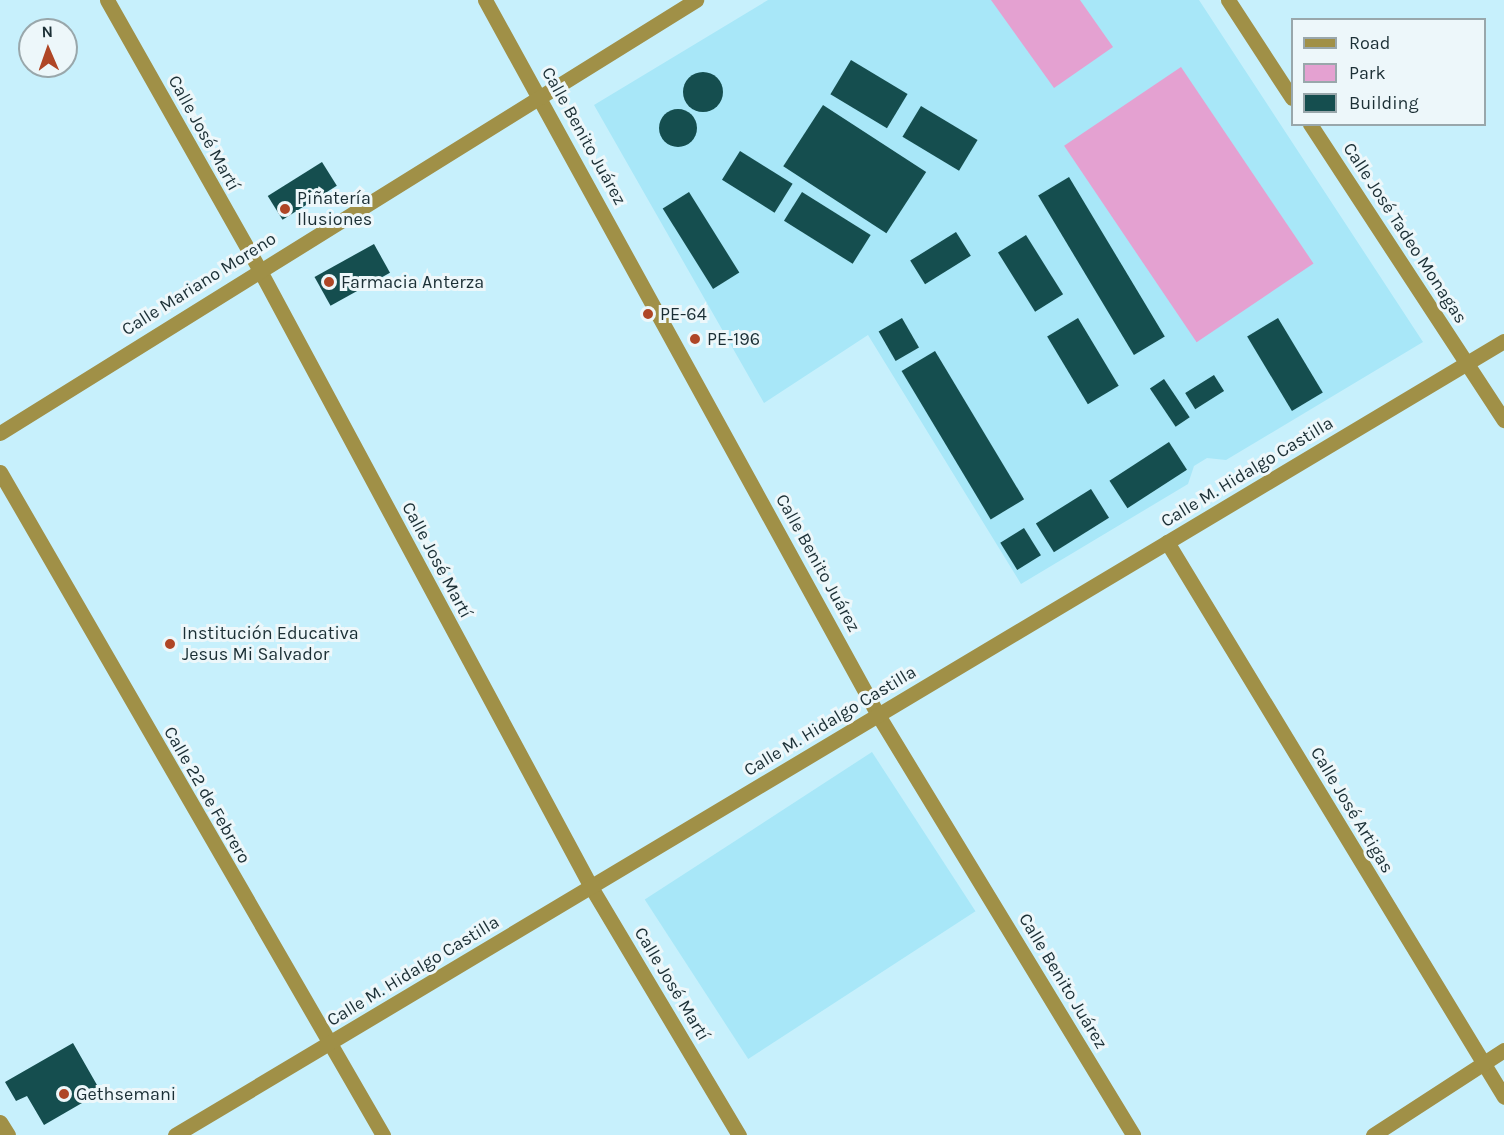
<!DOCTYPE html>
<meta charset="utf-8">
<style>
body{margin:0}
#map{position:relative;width:1504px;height:1135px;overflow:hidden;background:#c7f0fc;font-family:Karla,sans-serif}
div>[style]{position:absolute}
.built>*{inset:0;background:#a8e7f8;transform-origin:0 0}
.green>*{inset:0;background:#e4a1d1;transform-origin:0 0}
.building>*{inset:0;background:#154e4f;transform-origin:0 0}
.round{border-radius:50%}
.minor>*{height:15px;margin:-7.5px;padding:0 7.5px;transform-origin:7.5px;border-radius:7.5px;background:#a09047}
.dots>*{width:16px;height:16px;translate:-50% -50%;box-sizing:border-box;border:3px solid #edf7fa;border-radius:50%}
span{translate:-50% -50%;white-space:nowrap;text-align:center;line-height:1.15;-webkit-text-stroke:6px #edf7fa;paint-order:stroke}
.street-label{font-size:18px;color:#1b2f35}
.poi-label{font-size:18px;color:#1b2f35}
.left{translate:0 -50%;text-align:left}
.legend{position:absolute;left:1291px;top:18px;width:195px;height:108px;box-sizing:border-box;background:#edf7fa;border:2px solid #99a7ab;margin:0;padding:8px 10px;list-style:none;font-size:18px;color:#1b2f35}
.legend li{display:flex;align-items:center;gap:12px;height:30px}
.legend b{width:30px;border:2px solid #99a7ab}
.north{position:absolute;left:18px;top:18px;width:60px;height:60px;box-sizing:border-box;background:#edf7fa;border:2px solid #99a7ab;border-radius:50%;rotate:358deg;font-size:16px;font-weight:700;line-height:24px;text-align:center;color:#1b2f35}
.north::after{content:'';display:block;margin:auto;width:21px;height:27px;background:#af4626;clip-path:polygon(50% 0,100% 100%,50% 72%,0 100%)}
</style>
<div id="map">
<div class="built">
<div style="clip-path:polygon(768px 0,1199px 0,1423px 342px,1226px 460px,1207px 458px,1194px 466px,1188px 484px,1021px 584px,868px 335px,764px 403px,594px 105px)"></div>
<div style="left:872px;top:752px;width:190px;height:271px;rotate:57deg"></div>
</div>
<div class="green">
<div style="clip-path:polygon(991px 0,1080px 0,1113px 47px,1054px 88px)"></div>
<div style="left:1181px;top:67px;width:237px;height:141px;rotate:56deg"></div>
</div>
<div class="building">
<div style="left:851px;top:60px;width:66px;height:40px;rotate:31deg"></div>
<div class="round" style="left:683px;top:72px;width:40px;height:40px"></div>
<div style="left:823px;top:105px;width:123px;height:73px;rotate:33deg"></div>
<div style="left:921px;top:106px;width:66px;height:36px;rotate:31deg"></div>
<div class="round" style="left:659px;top:109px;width:38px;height:38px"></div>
<div style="left:740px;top:151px;width:62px;height:34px;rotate:32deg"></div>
<div style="left:322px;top:162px;width:28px;height:64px;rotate:58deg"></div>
<div style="left:1069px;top:177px;width:186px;height:36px;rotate:59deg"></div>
<div style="left:689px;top:192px;width:95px;height:31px;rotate:58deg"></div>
<div style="left:802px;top:192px;width:81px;height:34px;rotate:32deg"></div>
<div style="left:956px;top:232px;width:28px;height:54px;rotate:58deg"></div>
<div style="left:1026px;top:235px;width:70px;height:33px;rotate:58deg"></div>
<div style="left:374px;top:244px;width:33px;height:68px;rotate:61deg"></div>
<div style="left:902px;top:318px;width:34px;height:27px;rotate:60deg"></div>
<div style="left:1078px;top:318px;width:79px;height:36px;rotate:59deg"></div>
<div style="left:1278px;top:318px;width:87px;height:36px;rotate:59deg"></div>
<div style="left:935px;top:351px;width:173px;height:39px;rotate:59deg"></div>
<div style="left:1214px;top:375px;width:19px;height:34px;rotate:58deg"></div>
<div style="left:1164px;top:379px;width:46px;height:17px;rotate:56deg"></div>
<div style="left:1169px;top:442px;width:33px;height:71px;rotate:57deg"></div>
<div style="left:1091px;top:489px;width:34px;height:65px;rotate:58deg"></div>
<div style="left:1024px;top:528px;width:32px;height:28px;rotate:58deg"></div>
<div style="clip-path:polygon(73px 1043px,101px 1092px,44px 1125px,27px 1096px,16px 1101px,5px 1082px)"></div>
</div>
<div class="minor">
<div style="left:107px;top:0;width:309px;rotate:60.5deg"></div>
<div style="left:259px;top:269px;width:702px;rotate:61.75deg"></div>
<div style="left:591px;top:887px;width:289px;rotate:59.2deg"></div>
<div style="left:485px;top:0;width:816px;rotate:61.2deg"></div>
<div style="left:878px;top:715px;width:491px;rotate:58.7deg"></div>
<div style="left:1228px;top:0;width:117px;rotate:56.9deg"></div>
<div style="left:1310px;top:124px;width:354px;rotate:56.8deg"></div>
<div style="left:0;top:433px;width:820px;rotate:-31.89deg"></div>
<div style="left:0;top:472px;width:766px;rotate:59.99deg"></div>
<div style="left:1167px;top:542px;width:649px;rotate:58.73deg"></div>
<div style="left:0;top:1122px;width:15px;rotate:58deg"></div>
<div style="left:175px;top:1135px;width:1548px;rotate:-30.86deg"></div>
<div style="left:1373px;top:1135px;width:156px;rotate:-33deg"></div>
</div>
<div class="dots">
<div style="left:285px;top:209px;background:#af4626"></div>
<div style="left:329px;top:282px;background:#af4626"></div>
<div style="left:648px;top:314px;background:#af4626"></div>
<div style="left:695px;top:339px;background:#af4626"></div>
<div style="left:170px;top:644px;background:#af4626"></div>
<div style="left:64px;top:1094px;background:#af4626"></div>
</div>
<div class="street-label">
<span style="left:204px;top:133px;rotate:61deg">Calle José Martí</span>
<span style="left:584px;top:136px;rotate:61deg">Calle Benito Juárez</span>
<span style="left:1405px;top:233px;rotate:57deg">Calle José Tadeo Monagas</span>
<span style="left:199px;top:284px;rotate:-32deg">Calle Mariano Moreno</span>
<span style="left:1247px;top:472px;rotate:-31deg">Calle M. Hidalgo Castilla</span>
<span style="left:437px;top:560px;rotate:62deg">Calle José Martí</span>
<span style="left:818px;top:563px;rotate:61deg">Calle Benito Juárez</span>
<span style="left:830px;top:721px;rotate:-31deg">Calle M. Hidalgo Castilla</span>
<span style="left:207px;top:795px;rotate:60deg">Calle 22 de Febrero</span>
<span style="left:1352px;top:810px;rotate:59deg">Calle José Artigas</span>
<span style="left:413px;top:971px;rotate:-31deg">Calle M. Hidalgo Castilla</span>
<span style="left:1063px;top:981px;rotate:59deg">Calle Benito Juárez</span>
<span style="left:672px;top:984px;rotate:59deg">Calle José Martí</span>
</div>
<div class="poi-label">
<span class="left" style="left:297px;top:209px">Piñatería<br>Ilusiones</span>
<span class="left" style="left:341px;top:282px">Farmacia Anterza</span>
<span class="left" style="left:660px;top:314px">PE-64</span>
<span class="left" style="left:707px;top:339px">PE-196</span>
<span class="left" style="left:182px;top:644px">Institución Educativa<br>Jesus Mi Salvador</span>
<span class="left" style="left:76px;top:1094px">Gethsemani</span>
</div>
<ul class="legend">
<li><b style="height:8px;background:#a09047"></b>Road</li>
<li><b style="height:16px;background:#e4a1d1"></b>Park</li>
<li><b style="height:16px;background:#154e4f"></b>Building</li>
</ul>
<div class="north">N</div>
</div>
